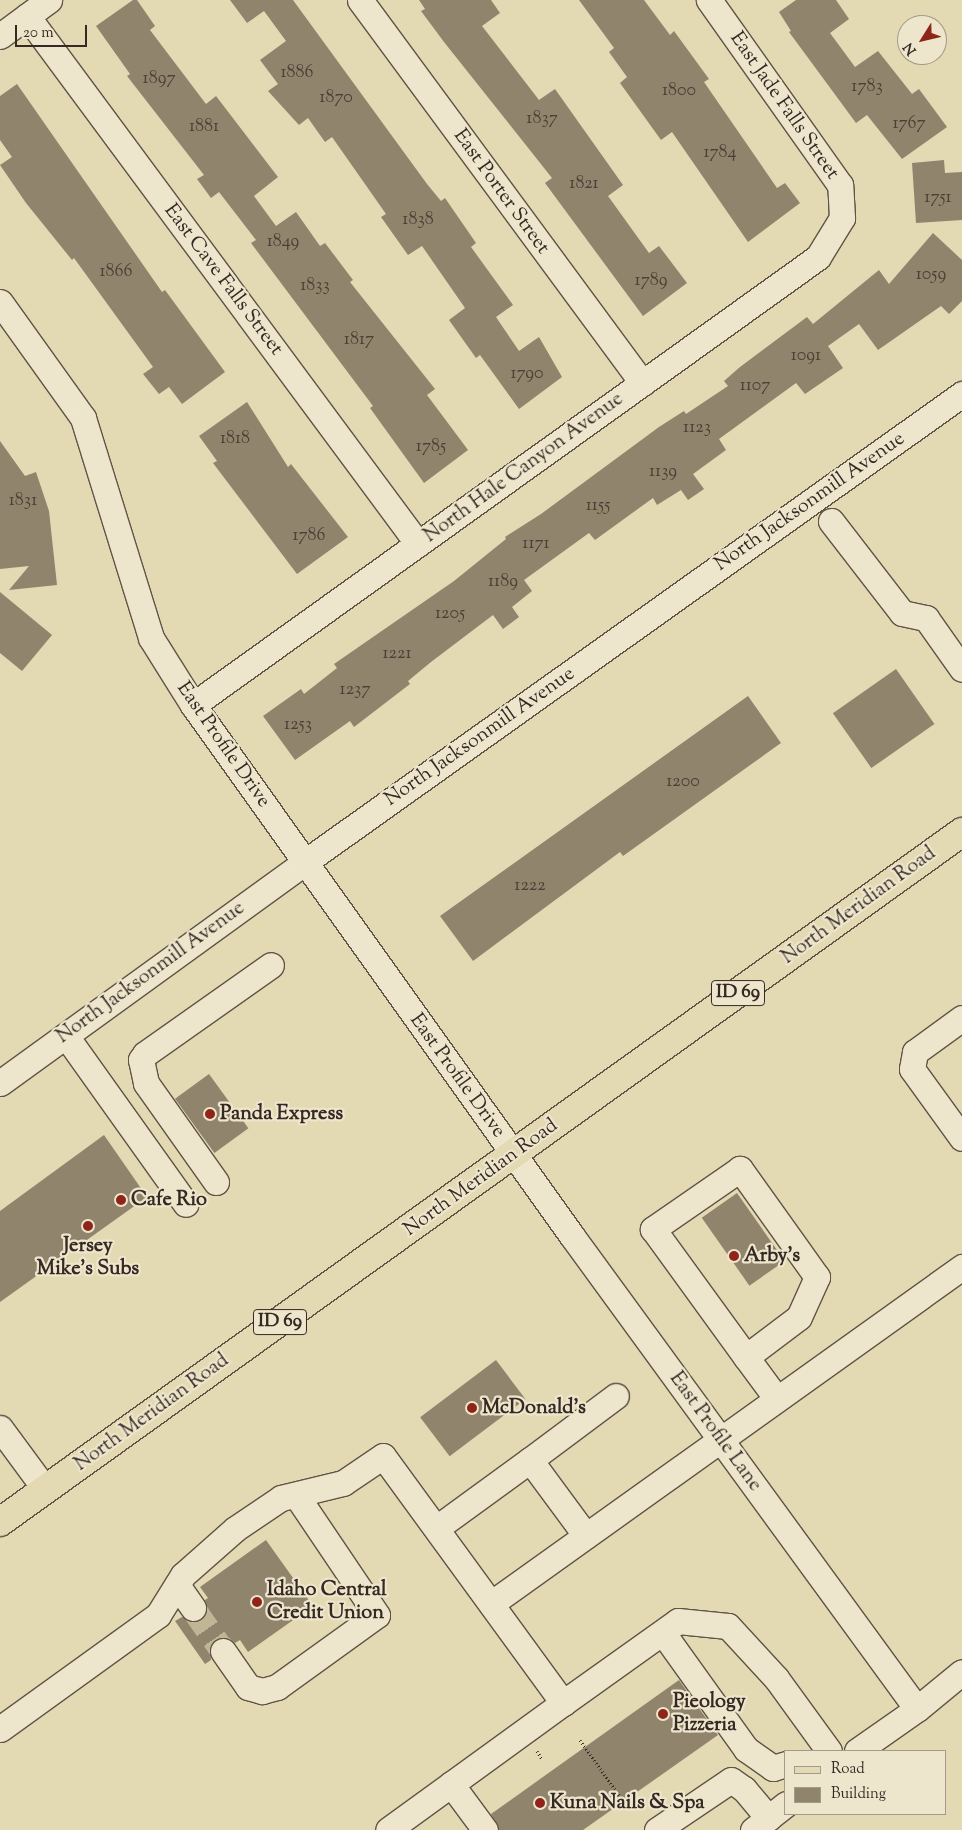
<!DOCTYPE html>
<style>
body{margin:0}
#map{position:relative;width:962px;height:1830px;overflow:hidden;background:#e3d9b2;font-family:"Sorts Mill Goudy",serif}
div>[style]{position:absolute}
.building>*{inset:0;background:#90846d;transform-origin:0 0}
.minor-tunnel>*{height:25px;margin-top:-12.5px;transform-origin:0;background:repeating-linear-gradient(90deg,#c0b695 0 25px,transparent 0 37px)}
.path>*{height:3px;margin-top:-1.5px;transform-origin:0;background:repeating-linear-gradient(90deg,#362822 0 1px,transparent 0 3.5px)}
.roads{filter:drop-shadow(1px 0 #615446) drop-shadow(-1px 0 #615446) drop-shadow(0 1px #615446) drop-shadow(0 -1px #615446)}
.minor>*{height:25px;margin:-12.5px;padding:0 12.5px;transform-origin:12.5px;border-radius:12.5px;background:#ede6cd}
.major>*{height:28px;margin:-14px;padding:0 14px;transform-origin:14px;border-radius:14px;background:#e3d9b2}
.dots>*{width:14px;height:14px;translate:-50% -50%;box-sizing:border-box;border:2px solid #ede6cd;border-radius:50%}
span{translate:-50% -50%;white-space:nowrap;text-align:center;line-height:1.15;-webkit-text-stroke:4.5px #ede6cd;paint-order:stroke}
.number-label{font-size:18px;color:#4c3f35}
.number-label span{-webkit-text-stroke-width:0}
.shield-label span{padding:1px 4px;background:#ede6cd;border:1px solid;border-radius:4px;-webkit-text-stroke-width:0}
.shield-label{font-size:19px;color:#362822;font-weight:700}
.street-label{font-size:20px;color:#362822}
.poi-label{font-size:20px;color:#362822;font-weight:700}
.left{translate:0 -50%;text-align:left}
.legend{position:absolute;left:784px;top:1750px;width:162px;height:65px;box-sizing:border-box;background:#ede6cd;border:1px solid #a49a89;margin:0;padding:6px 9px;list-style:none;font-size:15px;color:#362822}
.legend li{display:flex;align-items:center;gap:10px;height:25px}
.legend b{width:25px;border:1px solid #a49a89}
.north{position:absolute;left:897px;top:15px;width:50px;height:50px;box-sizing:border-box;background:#ede6cd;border:1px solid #a49a89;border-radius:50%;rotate:234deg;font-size:14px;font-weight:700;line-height:20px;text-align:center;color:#362822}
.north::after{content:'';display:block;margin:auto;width:18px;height:22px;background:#8f2418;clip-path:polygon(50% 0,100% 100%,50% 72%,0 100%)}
.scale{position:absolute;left:15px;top:25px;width:72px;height:22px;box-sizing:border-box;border:2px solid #362822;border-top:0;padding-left:6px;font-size:15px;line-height:18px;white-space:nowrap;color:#362822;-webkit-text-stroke:4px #ede6cd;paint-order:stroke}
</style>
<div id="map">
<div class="building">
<div style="clip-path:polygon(133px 0,137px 0,155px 26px,150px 30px,206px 104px,216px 96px,278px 177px,254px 196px,276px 226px,296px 212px,320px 246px,325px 243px,353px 280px,350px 282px,435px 389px,427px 395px,468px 450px,424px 483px,370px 408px,373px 406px,251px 243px,256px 240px,219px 192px,211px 198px,197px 179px,204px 175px,127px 76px,130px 74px,96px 26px)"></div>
<div style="clip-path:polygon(230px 0,293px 0,427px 184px,441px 201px,445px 198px,476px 243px,471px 247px,513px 305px,496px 317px,519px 351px,539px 337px,562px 377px,519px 409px,480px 355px,476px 358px,449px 320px,465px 308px,422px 246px,408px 255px,381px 217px,386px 214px,332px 137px,325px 142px,308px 118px,299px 125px,268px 91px,278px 84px,260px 60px,286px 41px,264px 11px,247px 23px)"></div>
<div style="clip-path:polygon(419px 0,491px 0,500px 13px,482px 26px,539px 100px,555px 89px,623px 185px,608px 196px,649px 253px,659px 246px,687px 283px,643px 316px,545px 183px,552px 178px,444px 42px,421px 11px,425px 9px)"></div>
<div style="clip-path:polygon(579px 0,644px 0,670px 35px,674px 31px,709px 79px,704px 82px,777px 188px,785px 183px,800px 203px,748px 242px,672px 132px,661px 140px,620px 83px,627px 77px,609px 52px,614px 48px)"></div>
<div style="clip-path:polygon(796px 0,836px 0,849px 19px,830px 33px,855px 67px,878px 51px,912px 94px,919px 89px,947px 127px,902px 159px,867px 115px,856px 123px,789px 32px,791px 31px,779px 12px)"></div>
<div style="clip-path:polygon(17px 84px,162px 292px,165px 290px,225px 372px,182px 404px,169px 387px,159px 394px,143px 374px,153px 367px,74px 258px,72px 260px,26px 203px,0 165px,12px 157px,0 140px,0 96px)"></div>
<div style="clip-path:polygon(944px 160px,945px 173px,962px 172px,962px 220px,916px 223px,912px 163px)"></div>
<div style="clip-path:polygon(933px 233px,962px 260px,962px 301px,949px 314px,941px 306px,878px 350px,859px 324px,828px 346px,843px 368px,805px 394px,796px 383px,719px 439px,726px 450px,693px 474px,704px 489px,688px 500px,681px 490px,657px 505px,653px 498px,595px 540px,589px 533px,524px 580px,532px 591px,512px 607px,519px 617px,503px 629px,493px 615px,431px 662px,408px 681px,410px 684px,354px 727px,350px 721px,295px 760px,263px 716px,301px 689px,304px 694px,337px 668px,334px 664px,454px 581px,506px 539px,505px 537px,541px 514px,659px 427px,684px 411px,686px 414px,728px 386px,724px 381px,740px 367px,807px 317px,813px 324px,879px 270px,889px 284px)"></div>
<div style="clip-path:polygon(247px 402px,288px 467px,291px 464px,348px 537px,297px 574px,213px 463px,217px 461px,199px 436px)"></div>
<div style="clip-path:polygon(0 441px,25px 476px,36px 472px,49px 511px,57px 585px,9px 590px,29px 566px,0 569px)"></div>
<div style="clip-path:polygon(0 592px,52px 635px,22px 671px,0 653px)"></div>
<div style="left:896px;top:669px;width:67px;height:77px;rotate:55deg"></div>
<div style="clip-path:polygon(748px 696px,781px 743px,623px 856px,620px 852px,473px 961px,440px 916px)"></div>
<div style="left:209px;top:1074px;width:67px;height:42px;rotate:54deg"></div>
<div style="clip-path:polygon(104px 1135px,147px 1197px,0 1302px,0 1211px)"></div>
<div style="left:737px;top:1193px;width:83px;height:43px;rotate:55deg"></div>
<div style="left:496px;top:1360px;width:49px;height:95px;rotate:53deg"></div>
<div style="clip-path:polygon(266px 1540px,313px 1606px,248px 1652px,240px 1640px,235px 1643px,229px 1638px,215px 1639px,210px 1645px,211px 1660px,205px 1664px,175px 1621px,182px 1617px,194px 1622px,202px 1619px,206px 1614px,205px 1600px,208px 1598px,200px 1587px)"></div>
<div style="clip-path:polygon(679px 1680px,718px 1735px,583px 1830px,499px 1830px,491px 1814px)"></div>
</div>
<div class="minor-tunnel">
<div style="left:193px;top:1608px;width:52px;rotate:55.1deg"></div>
</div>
<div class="path">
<div style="left:580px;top:1740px;width:80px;rotate:54.7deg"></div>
<div style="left:537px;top:1751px;width:9px;rotate:58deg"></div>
</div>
<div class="roads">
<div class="minor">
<div style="left:360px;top:0;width:476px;rotate:53.6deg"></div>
<div style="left:27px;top:16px;width:657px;rotate:53.48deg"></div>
<div style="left:0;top:36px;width:61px;rotate:-36.3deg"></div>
<div style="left:0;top:302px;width:143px;rotate:54.4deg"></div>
<div style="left:83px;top:418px;width:230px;rotate:72.8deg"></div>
<div style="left:151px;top:638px;width:79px;rotate:57.9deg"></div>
<div style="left:193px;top:705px;width:652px;rotate:54.48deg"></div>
<div style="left:572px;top:1236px;width:585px;rotate:53.89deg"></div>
<div style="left:831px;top:521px;width:116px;rotate:52.3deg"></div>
<div style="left:902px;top:613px;width:25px;rotate:12deg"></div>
<div style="left:926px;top:618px;width:62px;rotate:54.8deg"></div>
<div style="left:193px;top:705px;width:769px;rotate:-35.63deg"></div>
<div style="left:818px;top:257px;width:46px;rotate:-58.4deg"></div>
<div style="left:842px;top:218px;width:33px;rotate:-93deg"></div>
<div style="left:840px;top:185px;width:227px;rotate:-125.3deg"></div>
<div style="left:962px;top:1018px;width:58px;rotate:144.1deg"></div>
<div style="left:915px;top:1052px;width:17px;rotate:100deg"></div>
<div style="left:912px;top:1069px;width:85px;rotate:54.1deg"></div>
<div style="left:66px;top:1036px;width:206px;rotate:54.5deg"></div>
<div style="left:0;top:1083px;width:377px;rotate:-35.9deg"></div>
<div style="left:305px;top:862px;width:807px;rotate:-35.46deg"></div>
<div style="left:216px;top:1182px;width:121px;rotate:-125.3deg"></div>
<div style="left:146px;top:1083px;width:24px;rotate:-102deg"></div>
<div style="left:141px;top:1060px;width:7px;rotate:-56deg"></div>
<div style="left:145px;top:1054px;width:154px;rotate:-35.2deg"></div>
<div style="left:746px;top:1357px;width:66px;rotate:-37deg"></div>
<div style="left:799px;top:1317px;width:44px;rotate:-65.8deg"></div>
<div style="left:817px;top:1277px;width:133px;rotate:-125.5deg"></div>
<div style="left:740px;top:1169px;width:106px;rotate:145.4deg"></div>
<div style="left:653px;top:1229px;width:158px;rotate:54deg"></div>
<div style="left:746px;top:1357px;width:52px;rotate:53.6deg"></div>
<div style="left:0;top:1428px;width:76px;rotate:53.6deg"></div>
<div style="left:530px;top:1460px;width:107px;rotate:-36.7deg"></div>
<div style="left:438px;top:1527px;width:114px;rotate:-36.1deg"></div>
<div style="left:530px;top:1460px;width:94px;rotate:53.6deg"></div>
<div style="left:177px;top:1585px;width:28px;rotate:55deg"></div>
<div style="left:492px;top:1603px;width:578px;rotate:-35.56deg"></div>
<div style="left:663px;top:1633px;width:143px;rotate:54.4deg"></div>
<div style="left:746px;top:1749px;width:33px;rotate:35deg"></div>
<div style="left:773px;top:1768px;width:14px;rotate:-17deg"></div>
<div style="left:223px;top:1651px;width:44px;rotate:55.2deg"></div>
<div style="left:248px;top:1687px;width:15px;rotate:16deg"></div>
<div style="left:262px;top:1691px;width:16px;rotate:-15deg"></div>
<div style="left:277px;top:1687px;width:123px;rotate:-35.8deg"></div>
<div style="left:377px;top:1615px;width:145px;rotate:-124deg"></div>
<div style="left:563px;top:1703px;width:141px;rotate:-35.5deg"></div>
<div style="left:678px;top:1621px;width:50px;rotate:5.7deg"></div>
<div style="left:728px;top:1626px;width:71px;rotate:47.3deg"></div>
<div style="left:776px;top:1678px;width:90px;rotate:54deg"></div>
<div style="left:0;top:1729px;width:195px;rotate:-35.8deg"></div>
<div style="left:158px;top:1615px;width:47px;rotate:-58deg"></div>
<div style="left:183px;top:1575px;width:69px;rotate:-41.5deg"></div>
<div style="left:235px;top:1529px;width:55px;rotate:-34deg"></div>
<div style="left:281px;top:1498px;width:64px;rotate:-13.6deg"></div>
<div style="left:343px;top:1483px;width:48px;rotate:-34deg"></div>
<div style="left:383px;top:1456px;width:306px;rotate:53.9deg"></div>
<div style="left:563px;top:1703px;width:216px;rotate:144deg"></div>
<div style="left:857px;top:1751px;width:73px;rotate:-35deg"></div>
<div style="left:917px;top:1709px;width:58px;rotate:-39.4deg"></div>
<div style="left:451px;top:1784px;width:57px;rotate:53.5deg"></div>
<div style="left:657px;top:1830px;width:89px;rotate:-34deg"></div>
<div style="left:731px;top:1780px;width:16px;rotate:35deg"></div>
<div style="left:744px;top:1789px;width:38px;rotate:50deg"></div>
<div style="left:753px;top:1830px;width:42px;rotate:-38.2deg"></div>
</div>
<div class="major">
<div style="left:0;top:1522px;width:1184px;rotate:-35.65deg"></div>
</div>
</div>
<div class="dots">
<div style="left:210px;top:1114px;background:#8f2418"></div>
<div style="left:121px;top:1200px;background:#8f2418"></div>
<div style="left:88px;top:1226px;background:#8f2418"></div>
<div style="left:734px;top:1256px;background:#8f2418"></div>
<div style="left:472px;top:1408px;background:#8f2418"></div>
<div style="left:257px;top:1602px;background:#8f2418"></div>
<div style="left:663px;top:1714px;background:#8f2418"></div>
<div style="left:540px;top:1803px;background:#8f2418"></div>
</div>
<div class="number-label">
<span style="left:297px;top:73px">1886</span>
<span style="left:159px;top:79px">1897</span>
<span style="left:867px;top:87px">1783</span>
<span style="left:679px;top:91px">1800</span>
<span style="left:336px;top:98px">1870</span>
<span style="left:542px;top:119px">1837</span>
<span style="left:909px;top:124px">1767</span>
<span style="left:204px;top:127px">1881</span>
<span style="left:720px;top:153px">1784</span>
<span style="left:584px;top:184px">1821</span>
<span style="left:938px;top:198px">1751</span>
<span style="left:418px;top:220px">1838</span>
<span style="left:283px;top:242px">1849</span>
<span style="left:116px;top:272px">1866</span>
<span style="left:931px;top:275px">1059</span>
<span style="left:651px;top:281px">1789</span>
<span style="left:315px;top:286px">1833</span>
<span style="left:359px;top:340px">1817</span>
<span style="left:806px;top:356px">1091</span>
<span style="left:527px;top:374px">1790</span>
<span style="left:755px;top:386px">1107</span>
<span style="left:697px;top:428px">1123</span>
<span style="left:235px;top:439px">1818</span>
<span style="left:431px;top:447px">1785</span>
<span style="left:663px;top:472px">1139</span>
<span style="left:23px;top:501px">1831</span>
<span style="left:598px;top:506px">1155</span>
<span style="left:309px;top:536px">1786</span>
<span style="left:536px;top:544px">1171</span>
<span style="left:503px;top:582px">1189</span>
<span style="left:450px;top:614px">1205</span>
<span style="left:397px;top:654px">1221</span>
<span style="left:355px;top:690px">1237</span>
<span style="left:298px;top:725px">1253</span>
<span style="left:683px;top:782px">1200</span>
<span style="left:530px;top:886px">1222</span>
</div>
<div class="shield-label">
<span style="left:738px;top:993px">ID 69</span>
<span style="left:280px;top:1322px">ID 69</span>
</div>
<div class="street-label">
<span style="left:784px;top:106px;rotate:55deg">East Jade Falls Street</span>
<span style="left:501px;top:192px;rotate:54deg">East Porter Street</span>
<span style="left:223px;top:280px;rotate:53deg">East Cave Falls Street</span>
<span style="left:524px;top:468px;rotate:-36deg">North Hale Canyon Avenue</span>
<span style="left:810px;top:502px;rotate:-35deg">North Jacksonmill Avenue</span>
<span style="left:480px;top:737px;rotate:-35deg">North Jacksonmill Avenue</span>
<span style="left:223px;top:745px;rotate:55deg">East Profile Drive</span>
<span style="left:859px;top:906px;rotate:-36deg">North Meridian Road</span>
<span style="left:151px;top:973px;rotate:-36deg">North Jacksonmill Avenue</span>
<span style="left:457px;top:1076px;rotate:54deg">East Profile Drive</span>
<span style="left:481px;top:1178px;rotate:-36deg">North Meridian Road</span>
<span style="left:152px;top:1413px;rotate:-36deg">North Meridian Road</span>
<span style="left:715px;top:1432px;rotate:54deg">East Profile Lane</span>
</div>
<div class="poi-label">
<span class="left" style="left:220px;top:1114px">Panda Express</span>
<span class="left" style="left:131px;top:1200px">Cafe Rio</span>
<span style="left:88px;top:1258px">Jersey<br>Mike's Subs</span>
<span class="left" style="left:744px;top:1256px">Arby's</span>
<span class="left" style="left:482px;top:1408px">McDonald's</span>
<span class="left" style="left:267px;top:1602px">Idaho Central<br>Credit Union</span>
<span class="left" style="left:673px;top:1714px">Pieology<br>Pizzeria</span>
<span class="left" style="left:550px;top:1803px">Kuna Nails &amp; Spa</span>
</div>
<ul class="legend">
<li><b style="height:6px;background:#e3d9b2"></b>Road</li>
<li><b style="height:14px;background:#90846d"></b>Building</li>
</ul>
<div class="north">N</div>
<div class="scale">20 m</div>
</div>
